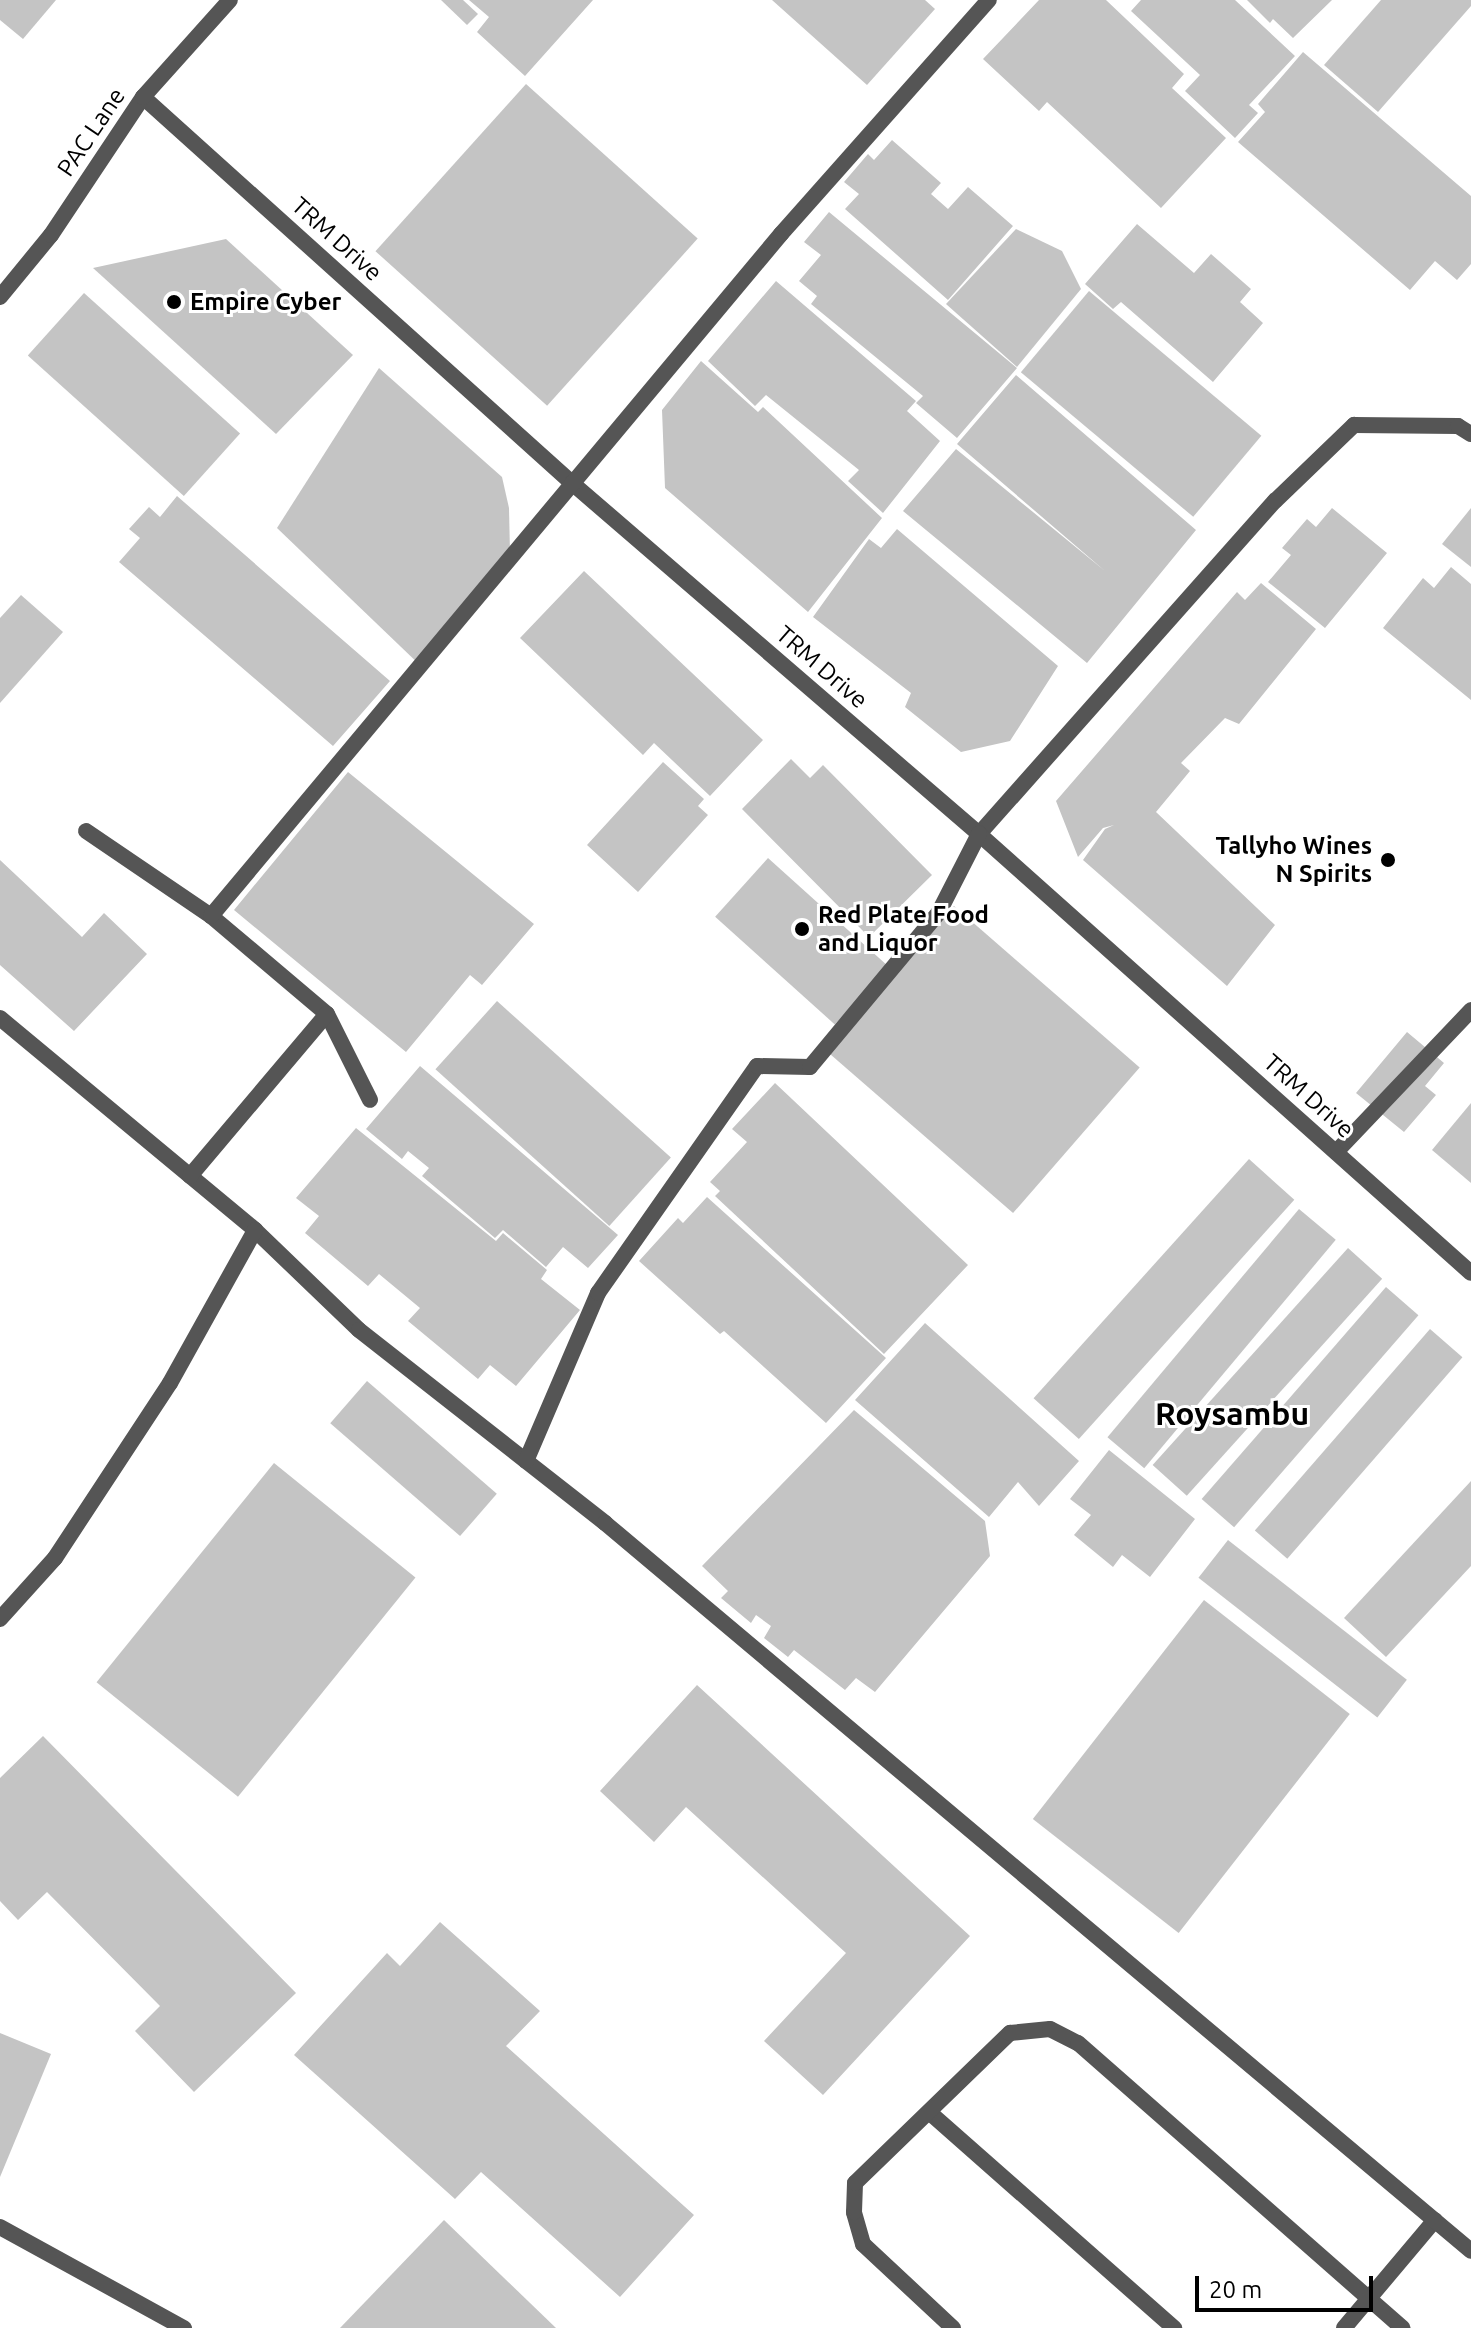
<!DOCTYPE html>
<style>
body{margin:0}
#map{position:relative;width:1471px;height:2328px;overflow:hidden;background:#fff;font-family:Ubuntu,sans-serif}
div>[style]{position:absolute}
.building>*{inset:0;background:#c4c4c4;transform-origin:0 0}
.service>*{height:16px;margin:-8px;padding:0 8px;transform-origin:8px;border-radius:8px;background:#555}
.minor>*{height:16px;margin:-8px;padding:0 8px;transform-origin:8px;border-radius:8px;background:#555}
.dots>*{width:22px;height:22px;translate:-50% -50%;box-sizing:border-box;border:4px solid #fff;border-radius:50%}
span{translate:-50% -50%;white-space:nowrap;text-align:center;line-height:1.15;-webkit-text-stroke:6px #fff;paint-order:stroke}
.street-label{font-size:24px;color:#000}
.poi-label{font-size:24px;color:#000;font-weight:700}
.left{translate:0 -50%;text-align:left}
.right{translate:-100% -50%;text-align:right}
.district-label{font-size:32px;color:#000;font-weight:700}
.scale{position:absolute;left:1195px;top:2276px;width:178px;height:36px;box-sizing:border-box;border:4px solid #000;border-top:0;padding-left:10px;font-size:24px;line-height:28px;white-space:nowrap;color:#000;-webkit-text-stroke:6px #fff;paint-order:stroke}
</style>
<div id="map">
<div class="building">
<div style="clip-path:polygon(0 0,56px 0,23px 39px,0 20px)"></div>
<div style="clip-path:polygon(441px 0,463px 0,478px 14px,467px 25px)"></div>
<div style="clip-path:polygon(469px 0,593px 0,525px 76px,477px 32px,489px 17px)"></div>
<div style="clip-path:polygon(772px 0,925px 0,935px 9px,867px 85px)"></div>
<div style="clip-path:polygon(1039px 0,1106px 0,1184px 74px,1172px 88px,1226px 138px,1161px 208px,1047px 102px,1039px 111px,983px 59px)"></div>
<div style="clip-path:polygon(1141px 0,1235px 0,1295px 56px,1249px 105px,1258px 113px,1235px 138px,1185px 91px,1200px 75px,1131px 11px)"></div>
<div style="clip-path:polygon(1247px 0,1332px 0,1293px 38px,1273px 19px,1270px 23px)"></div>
<div style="clip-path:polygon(1381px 0,1471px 0,1471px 6px,1378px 112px,1324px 65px)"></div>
<div style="clip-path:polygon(1303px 52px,1471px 196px,1471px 264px,1457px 280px,1435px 261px,1410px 290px,1238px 142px,1265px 112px,1258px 104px)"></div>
<div style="left:526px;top:84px;width:231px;height:225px;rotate:42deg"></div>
<div style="clip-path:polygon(892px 140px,941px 183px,931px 194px,948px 209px,968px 187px,1013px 226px,948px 300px,845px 209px,859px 194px,844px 182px,868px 154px,874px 160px)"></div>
<div style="clip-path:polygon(829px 212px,1017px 368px,957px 438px,916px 403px,923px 396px,811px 304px,817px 296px,799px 281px,821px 255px,804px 242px)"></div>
<div style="clip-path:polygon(1137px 224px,1194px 273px,1211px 254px,1251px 289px,1240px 302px,1263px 323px,1213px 382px,1121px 302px,1113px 309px,1085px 284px)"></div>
<div style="clip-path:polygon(1016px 229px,1062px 251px,1081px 289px,1017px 367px,946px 304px)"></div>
<div style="clip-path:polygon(226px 239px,353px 355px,276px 434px,93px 268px)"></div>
<div style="clip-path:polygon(776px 281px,916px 401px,907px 411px,940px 441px,883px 513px,848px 481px,859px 470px,766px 395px,755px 406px,708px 361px)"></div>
<div style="left:1089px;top:291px;width:225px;height:106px;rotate:40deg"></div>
<div style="left:84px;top:293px;width:210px;height:84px;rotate:42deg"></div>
<div style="clip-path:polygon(701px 361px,758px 412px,763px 407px,882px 518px,808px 612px,665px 488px,662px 410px)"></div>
<div style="clip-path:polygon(379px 368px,502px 477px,509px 508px,510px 553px,424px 669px,277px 528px)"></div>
<div style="clip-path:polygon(1016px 375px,1196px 530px,1087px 663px,903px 511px,956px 449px,1105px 571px,957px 444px)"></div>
<div style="clip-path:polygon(177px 496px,390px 681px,333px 746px,119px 562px,140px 538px,129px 529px,149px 507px,160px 517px)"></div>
<div style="clip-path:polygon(1332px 508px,1387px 553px,1325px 628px,1268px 582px,1291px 555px,1282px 548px,1307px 519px,1316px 527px)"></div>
<div style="clip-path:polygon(1471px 508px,1471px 567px,1442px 544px)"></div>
<div style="clip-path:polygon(897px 529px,1058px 666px,1010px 741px,961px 752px,905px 707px,911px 693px,813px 617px,869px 539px,881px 548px)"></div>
<div style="clip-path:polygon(1451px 567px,1471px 584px,1471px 700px,1383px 628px,1423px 578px,1434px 588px)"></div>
<div style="clip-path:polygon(584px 571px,763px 740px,710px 796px,654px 743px,643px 755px,520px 638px)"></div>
<div style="clip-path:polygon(1261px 583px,1316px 629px,1239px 724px,1225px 718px,1181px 763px,1190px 771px,1156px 812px,1275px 925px,1227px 986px,1083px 860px,1105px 829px,1114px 825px,1103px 828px,1078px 857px,1056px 801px,1237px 592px,1245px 600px)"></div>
<div style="clip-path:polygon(21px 595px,63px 632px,0 703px,0 618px)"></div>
<div style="clip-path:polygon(791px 759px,810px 778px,823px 765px,932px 875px,869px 937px,742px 809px)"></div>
<div style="clip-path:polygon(663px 762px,704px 799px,698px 806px,708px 815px,638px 892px,587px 845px)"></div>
<div style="clip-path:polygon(348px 772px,534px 924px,482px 985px,470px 975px,406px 1052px,234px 910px)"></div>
<div style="left:768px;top:858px;width:161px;height:79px;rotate:42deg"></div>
<div style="clip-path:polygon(0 860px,82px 937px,104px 913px,147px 954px,74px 1031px,0 965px)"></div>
<div style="left:954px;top:906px;width:246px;height:193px;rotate:41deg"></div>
<div style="left:497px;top:1001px;width:234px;height:92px;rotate:42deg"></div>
<div style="clip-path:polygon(1407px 1032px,1444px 1063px,1425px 1086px,1436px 1095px,1404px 1132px,1356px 1093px)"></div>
<div style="clip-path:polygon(420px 1066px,618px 1235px,588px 1268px,563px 1247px,546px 1267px,503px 1230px,495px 1238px,422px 1176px,429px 1168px,408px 1151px,402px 1159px,366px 1129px)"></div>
<div style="clip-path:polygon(775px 1083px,968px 1265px,884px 1354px,715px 1196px,720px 1191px,710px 1182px,747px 1142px,732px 1129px)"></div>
<div style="clip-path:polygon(1471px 1103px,1471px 1183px,1432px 1150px)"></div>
<div style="clip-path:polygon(356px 1128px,496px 1241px,503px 1233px,547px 1270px,541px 1279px,580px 1310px,516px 1386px,490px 1365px,478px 1379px,408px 1321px,420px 1308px,379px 1274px,368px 1286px,305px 1233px,319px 1216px,296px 1198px)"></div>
<div style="left:1249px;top:1159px;width:61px;height:322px;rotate:42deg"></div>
<div style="clip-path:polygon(707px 1197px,886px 1358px,826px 1423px,724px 1331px,720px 1334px,639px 1261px,678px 1218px,683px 1223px)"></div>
<div style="left:1299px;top:1209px;width:48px;height:298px;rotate:40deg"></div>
<div style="left:1348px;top:1248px;width:46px;height:292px;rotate:42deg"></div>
<div style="left:1386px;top:1287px;width:43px;height:281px;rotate:41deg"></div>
<div style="clip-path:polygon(925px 1323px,1079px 1461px,1039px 1506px,1018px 1482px,989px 1517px,855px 1400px)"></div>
<div style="left:1430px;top:1329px;width:43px;height:267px;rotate:41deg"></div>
<div style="left:367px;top:1381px;width:172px;height:56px;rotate:41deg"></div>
<div style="clip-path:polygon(854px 1410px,985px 1521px,990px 1556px,875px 1692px,856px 1678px,845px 1690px,794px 1650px,788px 1657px,764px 1638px,771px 1626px,756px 1615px,751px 1623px,721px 1598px,728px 1591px,702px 1566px)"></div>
<div style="clip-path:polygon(1109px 1450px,1195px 1519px,1150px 1577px,1122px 1555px,1113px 1567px,1074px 1535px,1091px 1515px,1070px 1499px)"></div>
<div style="left:274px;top:1463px;width:182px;height:282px;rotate:39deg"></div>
<div style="clip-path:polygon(1471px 1481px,1471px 1566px,1386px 1657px,1344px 1618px)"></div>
<div style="left:1228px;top:1540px;width:227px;height:48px;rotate:38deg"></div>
<div style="left:1204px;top:1600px;width:185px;height:278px;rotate:38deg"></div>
<div style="clip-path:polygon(697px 1685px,970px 1936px,823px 2095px,764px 2041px,846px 1953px,686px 1807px,654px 1842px,600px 1791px)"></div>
<div style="clip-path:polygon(43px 1736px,296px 1993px,194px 2092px,135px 2031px,160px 2006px,47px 1892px,18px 1920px,0 1901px,0 1778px)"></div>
<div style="clip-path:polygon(440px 1922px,540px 2011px,506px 2046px,694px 2215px,620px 2297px,481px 2172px,455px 2199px,294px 2055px,387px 1953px,400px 1966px)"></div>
<div style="clip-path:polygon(0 2033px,51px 2054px,0 2177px)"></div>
<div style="clip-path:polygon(444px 2220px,556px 2328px,340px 2328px)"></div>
</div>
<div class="service">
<div style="left:979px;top:834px;width:446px;rotate:-48.4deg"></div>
<div style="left:1275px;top:501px;width:110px;rotate:-43.9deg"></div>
<div style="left:1354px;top:425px;width:104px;rotate:0.6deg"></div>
<div style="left:1458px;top:426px;width:15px;rotate:32deg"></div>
<div style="left:1336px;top:1152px;width:196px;rotate:-46.4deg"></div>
<div style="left:929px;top:2112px;width:327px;rotate:41.4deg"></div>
<div style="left:0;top:2227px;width:210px;rotate:28.8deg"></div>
<div style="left:953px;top:2328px;width:123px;rotate:-137deg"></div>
<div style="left:863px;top:2244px;width:33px;rotate:-106deg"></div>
<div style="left:854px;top:2212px;width:29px;rotate:-88deg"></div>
<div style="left:855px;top:2183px;width:216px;rotate:-44.1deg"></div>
<div style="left:1010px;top:2033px;width:40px;rotate:-5.7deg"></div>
<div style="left:1050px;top:2029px;width:31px;rotate:27deg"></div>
<div style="left:1078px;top:2043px;width:432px;rotate:41.3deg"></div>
<div style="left:1344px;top:2328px;width:141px;rotate:-49.9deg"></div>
</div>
<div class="minor">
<div style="left:143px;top:97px;width:577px;rotate:41.98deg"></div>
<div style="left:572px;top:483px;width:537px;rotate:40.77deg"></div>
<div style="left:979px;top:834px;width:659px;rotate:41.74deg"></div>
<div style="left:0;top:297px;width:80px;rotate:-50.6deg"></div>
<div style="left:51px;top:235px;width:166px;rotate:-56.3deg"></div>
<div style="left:143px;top:97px;width:130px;rotate:-48.1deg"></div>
<div style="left:86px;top:831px;width:151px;rotate:34.2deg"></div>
<div style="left:211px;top:916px;width:152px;rotate:40.2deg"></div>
<div style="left:327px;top:1014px;width:96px;rotate:63.4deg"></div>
<div style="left:211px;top:916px;width:889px;rotate:-50.11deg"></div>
<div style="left:781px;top:234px;width:313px;rotate:-48.4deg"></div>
<div style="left:0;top:1018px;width:332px;rotate:39.7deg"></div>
<div style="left:255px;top:1230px;width:144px;rotate:43.9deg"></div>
<div style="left:359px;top:1330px;width:313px;rotate:38.1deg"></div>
<div style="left:605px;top:1523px;width:1131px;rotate:40.05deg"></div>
<div style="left:190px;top:1176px;width:212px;rotate:-49.8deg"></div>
<div style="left:526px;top:1461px;width:183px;rotate:-66.8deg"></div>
<div style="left:598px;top:1293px;width:277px;rotate:-55deg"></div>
<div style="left:757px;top:1066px;width:53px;rotate:1.1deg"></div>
<div style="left:810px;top:1067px;width:202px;rotate:-50.2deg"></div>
<div style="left:939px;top:912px;width:88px;rotate:-62.9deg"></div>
<div style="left:0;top:1619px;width:82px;rotate:-48deg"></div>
<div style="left:55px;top:1558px;width:209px;rotate:-56.7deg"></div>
<div style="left:170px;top:1383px;width:175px;rotate:-60.9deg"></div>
</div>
<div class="dots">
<div style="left:174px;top:302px;background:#000"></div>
<div style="left:1388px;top:860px;background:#000"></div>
<div style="left:802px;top:929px;background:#000"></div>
</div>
<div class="street-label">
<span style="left:91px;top:132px;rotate:-56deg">PAC Lane</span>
<span style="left:337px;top:239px;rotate:42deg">TRM Drive</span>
<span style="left:822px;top:667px;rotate:41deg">TRM Drive</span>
<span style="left:1309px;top:1096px;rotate:42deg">TRM Drive</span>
</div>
<div class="poi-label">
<span class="left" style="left:190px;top:302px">Empire Cyber</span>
<span class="right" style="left:1372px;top:860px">Tallyho Wines<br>N Spirits</span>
<span class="left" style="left:818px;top:929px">Red Plate Food<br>and Liquor</span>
</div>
<div class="district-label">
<span style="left:1232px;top:1413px">Roysambu</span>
</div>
<div class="scale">20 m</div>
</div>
